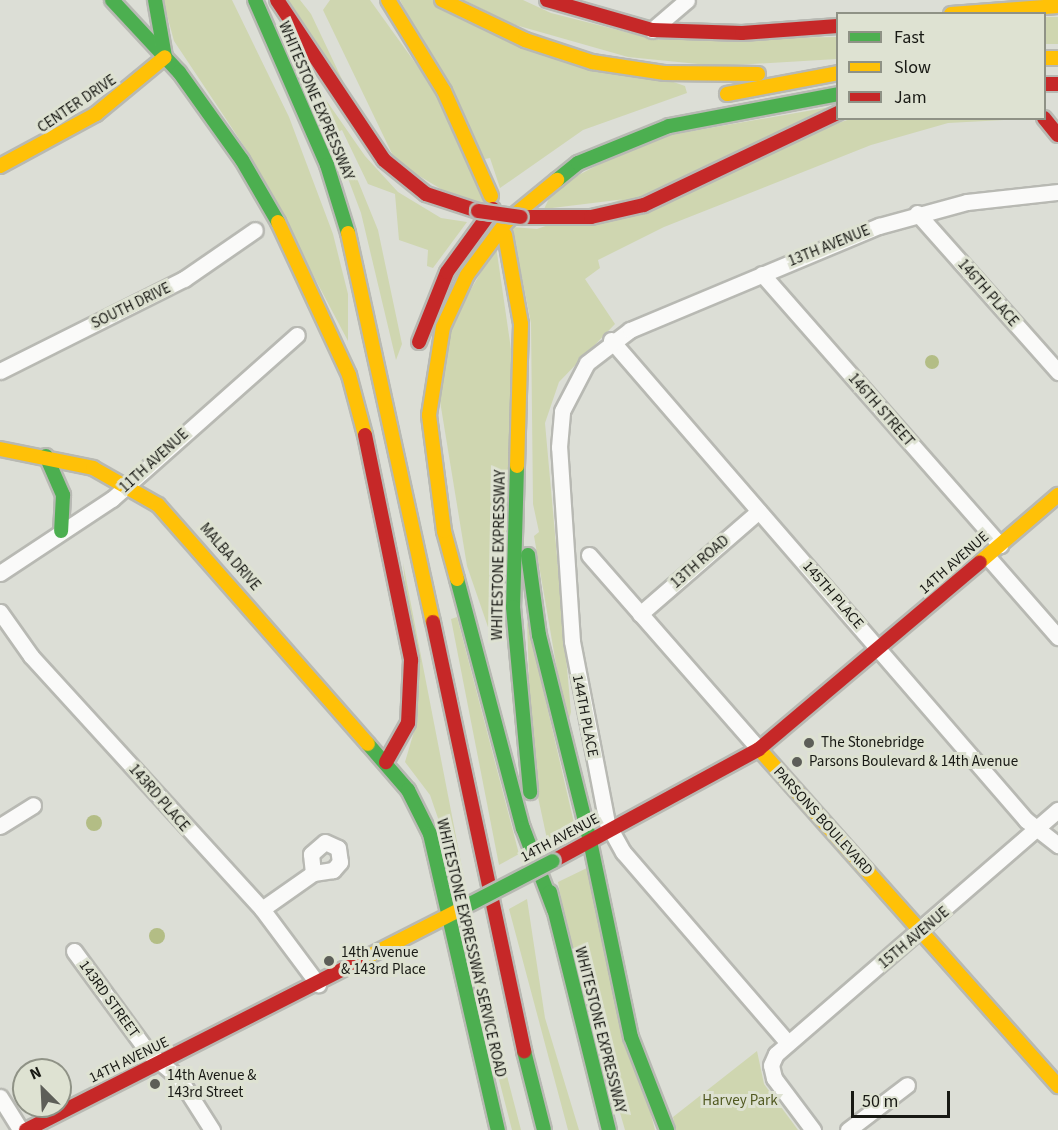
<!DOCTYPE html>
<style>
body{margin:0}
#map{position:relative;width:1058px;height:1130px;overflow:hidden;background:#dcded6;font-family:"Source Sans 3",sans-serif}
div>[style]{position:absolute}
.green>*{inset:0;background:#cfd6b0;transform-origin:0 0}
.water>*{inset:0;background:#b3bd85}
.round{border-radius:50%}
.roads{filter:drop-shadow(2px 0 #b8b9b3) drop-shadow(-2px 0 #b8b9b3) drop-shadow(0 2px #b8b9b3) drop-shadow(0 -2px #b8b9b3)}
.street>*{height:15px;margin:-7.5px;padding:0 7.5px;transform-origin:7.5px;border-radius:7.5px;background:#fafaf9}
.fast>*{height:14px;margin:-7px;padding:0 7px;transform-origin:7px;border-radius:7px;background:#4caf50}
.slow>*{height:14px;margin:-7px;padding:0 7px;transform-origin:7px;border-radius:7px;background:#ffc107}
.jam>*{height:14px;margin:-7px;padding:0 7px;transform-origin:7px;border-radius:7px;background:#c62828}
.bridges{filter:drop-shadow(2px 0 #b8b9b3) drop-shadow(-2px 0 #b8b9b3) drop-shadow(0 2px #b8b9b3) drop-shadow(0 -2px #b8b9b3)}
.fast-bridge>*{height:14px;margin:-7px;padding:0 7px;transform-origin:7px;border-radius:7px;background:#4caf50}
.jam-bridge>*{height:14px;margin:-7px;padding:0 7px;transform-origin:7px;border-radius:7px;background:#c62828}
.dots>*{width:16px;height:16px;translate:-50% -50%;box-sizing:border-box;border:3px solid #dee2d2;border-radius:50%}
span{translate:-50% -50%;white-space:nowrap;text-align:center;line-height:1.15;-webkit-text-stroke:6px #dee2d2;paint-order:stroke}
.street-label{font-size:15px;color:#181914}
.poi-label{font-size:15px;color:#181914}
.left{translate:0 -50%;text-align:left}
.park-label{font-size:15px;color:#515921}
.legend{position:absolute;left:836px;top:12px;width:210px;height:108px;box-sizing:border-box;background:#dee2d2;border:2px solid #8f9286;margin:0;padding:8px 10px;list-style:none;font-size:18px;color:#181914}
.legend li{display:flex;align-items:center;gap:12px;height:30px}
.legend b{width:30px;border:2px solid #8f9286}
.north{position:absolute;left:12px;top:1058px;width:60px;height:60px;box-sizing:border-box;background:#dee2d2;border:2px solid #8f9286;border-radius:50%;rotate:336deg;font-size:16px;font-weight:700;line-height:24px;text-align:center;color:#181914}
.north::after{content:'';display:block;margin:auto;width:21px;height:27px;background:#5d5e58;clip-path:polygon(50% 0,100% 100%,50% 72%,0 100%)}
.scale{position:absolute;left:851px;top:1091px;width:99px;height:27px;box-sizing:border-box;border:3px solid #181914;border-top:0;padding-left:8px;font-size:18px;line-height:21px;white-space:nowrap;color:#181914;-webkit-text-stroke:4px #dee2d2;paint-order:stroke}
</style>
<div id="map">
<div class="green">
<div style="clip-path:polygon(163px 0,232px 0,289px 117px,333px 234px,348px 294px,348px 341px,248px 152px,174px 41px)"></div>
<div style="clip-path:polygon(284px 0,300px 0,311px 14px,366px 130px)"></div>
<div style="clip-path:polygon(330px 0,370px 0,439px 96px,484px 203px,456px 198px,396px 162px,323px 10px)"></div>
<div style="clip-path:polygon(400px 0,435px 0,685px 86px,687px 93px,583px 130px,500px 188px,490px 158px,485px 159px)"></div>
<div style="clip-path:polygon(464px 0,523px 0,551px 13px,657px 40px,837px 37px,837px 59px,718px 66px,628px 57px,512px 24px)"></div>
<div style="left:1058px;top:17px;width:27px;height:13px;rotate:90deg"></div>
<div style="clip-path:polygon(310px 77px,365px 156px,398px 192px,441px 218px,467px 222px,433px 268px,427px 266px,428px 250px,399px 240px,395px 194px,368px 184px,342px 130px,338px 132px,378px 230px,402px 344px,396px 360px,361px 213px)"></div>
<div style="clip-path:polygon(830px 107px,650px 196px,544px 209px,554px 188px,647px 139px)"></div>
<div style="clip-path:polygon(850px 119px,1024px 119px,948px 123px,871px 145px,664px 227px,598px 260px,600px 268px,585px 279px,615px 324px,559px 382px,545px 423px,571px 712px,567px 728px,534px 536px,539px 532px,533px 504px,531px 323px,512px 227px,537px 229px)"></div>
<div style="clip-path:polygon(496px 246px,513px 363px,501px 625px,488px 627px,467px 566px,439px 395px,447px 331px)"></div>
<div style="clip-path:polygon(403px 563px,465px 883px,461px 885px,430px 795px,405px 762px,418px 718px)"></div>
<div style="clip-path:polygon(457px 617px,519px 854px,499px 865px,451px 619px)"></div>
<div style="clip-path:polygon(527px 620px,574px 823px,547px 839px,532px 769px)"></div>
<div style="clip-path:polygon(589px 867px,621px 998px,655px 1130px,625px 1130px,566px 926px,558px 882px)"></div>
<div style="clip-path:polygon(527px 899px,545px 1018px,579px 1130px,568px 1130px,509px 909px)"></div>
<div style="clip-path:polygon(475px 927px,492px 1018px,521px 1130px,512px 1130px,480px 1006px,466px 936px)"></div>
<div style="clip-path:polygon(757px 1051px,764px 1084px,798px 1130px,676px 1130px,673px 1117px)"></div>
</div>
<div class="water">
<div class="round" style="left:925px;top:355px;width:14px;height:14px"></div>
<div class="round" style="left:86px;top:815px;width:16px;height:16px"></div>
<div class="round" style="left:149px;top:928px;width:16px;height:16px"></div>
</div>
<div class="roads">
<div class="street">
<div style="left:652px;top:30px;width:46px;rotate:-40.6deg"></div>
<div style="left:917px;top:213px;width:213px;rotate:48.4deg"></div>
<div style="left:762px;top:274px;width:361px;rotate:48.7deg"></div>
<div style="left:611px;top:340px;width:635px;rotate:49.15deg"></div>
<div style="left:1026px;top:820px;width:41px;rotate:38deg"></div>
<div style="left:0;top:371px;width:206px;rotate:-26.6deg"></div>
<div style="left:184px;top:279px;width:86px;rotate:-34.6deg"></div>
<div style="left:589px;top:555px;width:258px;rotate:48.8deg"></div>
<div style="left:987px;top:556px;width:108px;rotate:48.8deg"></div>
<div style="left:0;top:573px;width:134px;rotate:-33.5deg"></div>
<div style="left:112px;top:499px;width:247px;rotate:-41.6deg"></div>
<div style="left:0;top:612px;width:54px;rotate:54.8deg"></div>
<div style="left:31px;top:656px;width:343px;rotate:47.6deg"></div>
<div style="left:262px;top:909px;width:94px;rotate:53.3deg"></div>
<div style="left:640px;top:614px;width:157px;rotate:-40.9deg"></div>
<div style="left:0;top:826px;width:39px;rotate:-32deg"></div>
<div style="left:325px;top:842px;width:14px;rotate:25deg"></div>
<div style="left:338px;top:848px;width:14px;rotate:82deg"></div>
<div style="left:340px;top:862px;width:11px;rotate:131deg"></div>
<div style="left:333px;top:870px;width:20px;rotate:171deg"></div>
<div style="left:313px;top:873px;width:19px;rotate:-96deg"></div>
<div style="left:311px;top:854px;width:18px;rotate:-41deg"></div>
<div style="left:262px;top:909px;width:62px;rotate:-35.2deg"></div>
<div style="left:74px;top:951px;width:125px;rotate:53.8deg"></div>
<div style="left:148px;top:1052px;width:40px;rotate:40deg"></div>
<div style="left:179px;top:1078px;width:62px;rotate:57.6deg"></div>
<div style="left:788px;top:1043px;width:252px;rotate:-130.8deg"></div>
<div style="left:623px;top:852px;width:33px;rotate:-119deg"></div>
<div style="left:607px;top:823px;width:185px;rotate:-100.9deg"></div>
<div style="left:572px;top:641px;width:194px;rotate:-93.8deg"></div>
<div style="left:559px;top:447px;width:36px;rotate:-85deg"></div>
<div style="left:562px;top:411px;width:54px;rotate:-62.5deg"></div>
<div style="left:587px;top:363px;width:54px;rotate:-37.5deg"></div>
<div style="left:630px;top:330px;width:270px;rotate:-22.7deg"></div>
<div style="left:879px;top:226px;width:91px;rotate:-15.3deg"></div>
<div style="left:967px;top:202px;width:92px;rotate:-6.3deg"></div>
<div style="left:0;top:1097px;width:39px;rotate:58deg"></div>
<div style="left:813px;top:1130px;width:65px;rotate:-126.9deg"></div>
<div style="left:774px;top:1078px;width:13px;rotate:-103deg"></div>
<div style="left:771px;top:1065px;width:12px;rotate:-66deg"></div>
<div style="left:776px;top:1054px;width:373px;rotate:-40.9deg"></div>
<div style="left:848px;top:1130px;width:74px;rotate:-37.3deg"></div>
</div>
<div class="fast">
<div style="left:112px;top:0;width:98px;rotate:47.1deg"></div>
<div style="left:179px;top:72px;width:108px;rotate:54.4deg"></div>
<div style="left:242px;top:160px;width:72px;rotate:59.9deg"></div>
<div style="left:155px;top:0;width:58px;rotate:80deg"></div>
<div style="left:255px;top:0;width:180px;rotate:66.4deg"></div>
<div style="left:327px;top:165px;width:71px;rotate:72.8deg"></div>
<div style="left:557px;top:180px;width:27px;rotate:-39deg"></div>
<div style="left:578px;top:163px;width:98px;rotate:-22.1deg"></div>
<div style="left:669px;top:126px;width:172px;rotate:-10.7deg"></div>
<div style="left:46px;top:456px;width:43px;rotate:66.4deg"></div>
<div style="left:63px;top:495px;width:36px;rotate:93deg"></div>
<div style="left:517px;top:466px;width:141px;rotate:91.6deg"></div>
<div style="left:513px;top:607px;width:186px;rotate:84.7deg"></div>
<div style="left:528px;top:555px;width:81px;rotate:82.2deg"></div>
<div style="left:539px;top:635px;width:212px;rotate:76.1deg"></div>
<div style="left:457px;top:579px;width:258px;rotate:75.2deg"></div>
<div style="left:523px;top:828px;width:88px;rotate:69.3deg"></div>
<div style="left:368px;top:744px;width:61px;rotate:49deg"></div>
<div style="left:408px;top:790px;width:49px;rotate:63.4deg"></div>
<div style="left:430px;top:834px;width:304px;rotate:77.1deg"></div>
<div style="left:590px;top:841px;width:200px;rotate:78.2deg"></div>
<div style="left:631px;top:1037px;width:100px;rotate:68.8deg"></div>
<div style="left:550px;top:892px;width:245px;rotate:76.1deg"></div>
<div style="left:524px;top:1051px;width:81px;rotate:75.8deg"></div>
</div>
<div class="slow">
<div style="left:388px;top:0;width:107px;rotate:58.4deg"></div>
<div style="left:444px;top:91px;width:115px;rotate:65.9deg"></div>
<div style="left:442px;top:0;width:92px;rotate:25.7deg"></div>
<div style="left:525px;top:40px;width:71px;rotate:18.2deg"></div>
<div style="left:592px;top:62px;width:74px;rotate:8.6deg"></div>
<div style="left:665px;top:73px;width:93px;rotate:0.6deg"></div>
<div style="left:951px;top:14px;width:107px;rotate:-4.3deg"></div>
<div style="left:1044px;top:58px;width:14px"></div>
<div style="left:727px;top:94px;width:113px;rotate:-10.7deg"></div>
<div style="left:0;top:166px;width:109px;rotate:-28.4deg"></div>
<div style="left:96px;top:114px;width:89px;rotate:-39.6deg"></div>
<div style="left:278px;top:222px;width:169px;rotate:65.1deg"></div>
<div style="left:349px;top:375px;width:62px;rotate:75.1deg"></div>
<div style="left:348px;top:233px;width:398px;rotate:77.7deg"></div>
<div style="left:505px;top:235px;width:90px;rotate:79.8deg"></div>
<div style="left:521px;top:324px;width:142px;rotate:91.6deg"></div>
<div style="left:0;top:449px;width:95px;rotate:11.5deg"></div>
<div style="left:93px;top:468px;width:75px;rotate:29.6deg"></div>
<div style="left:158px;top:505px;width:318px;rotate:48.7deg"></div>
<div style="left:980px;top:562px;width:103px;rotate:-40.7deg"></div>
<div style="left:457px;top:579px;width:50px;rotate:-105.2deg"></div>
<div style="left:444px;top:531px;width:117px;rotate:-97.4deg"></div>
<div style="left:429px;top:415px;width:89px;rotate:-81deg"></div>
<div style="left:443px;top:327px;width:57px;rotate:-65.2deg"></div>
<div style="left:467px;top:275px;width:67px;rotate:-53.5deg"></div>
<div style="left:507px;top:221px;width:65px;rotate:-39.4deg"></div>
<div style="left:759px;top:749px;width:451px;rotate:48.4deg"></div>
<div style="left:361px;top:960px;width:110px;rotate:-27deg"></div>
</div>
<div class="jam">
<div style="left:277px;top:0;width:192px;rotate:56.2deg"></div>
<div style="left:384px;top:160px;width:54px;rotate:39deg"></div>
<div style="left:426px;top:194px;width:55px;rotate:18.1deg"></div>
<div style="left:547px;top:0;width:109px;rotate:15.9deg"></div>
<div style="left:652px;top:30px;width:90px;rotate:1.9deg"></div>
<div style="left:742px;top:33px;width:96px;rotate:-4.2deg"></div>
<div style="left:1044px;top:84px;width:14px"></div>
<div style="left:1044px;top:118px;width:22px;rotate:51deg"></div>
<div style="left:521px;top:217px;width:70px"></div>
<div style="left:591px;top:217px;width:54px;rotate:-12.8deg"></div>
<div style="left:644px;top:205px;width:215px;rotate:-25.4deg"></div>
<div style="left:419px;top:342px;width:75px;rotate:-68.2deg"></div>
<div style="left:447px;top:272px;width:78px;rotate:-53.9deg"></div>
<div style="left:365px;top:435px;width:230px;rotate:78.4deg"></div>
<div style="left:411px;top:660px;width:63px;rotate:92.7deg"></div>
<div style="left:408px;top:723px;width:45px;rotate:119.4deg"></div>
<div style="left:433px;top:622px;width:439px;rotate:78deg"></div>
<div style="left:553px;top:861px;width:234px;rotate:-28.5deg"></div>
<div style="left:759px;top:749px;width:289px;rotate:-40.2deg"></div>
<div style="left:26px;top:1130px;width:376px;rotate:-26.9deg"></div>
</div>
</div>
<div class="bridges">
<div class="fast-bridge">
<div style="left:470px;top:904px;width:93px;rotate:-27.4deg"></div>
</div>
<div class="jam-bridge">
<div style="left:478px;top:211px;width:43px;rotate:7.9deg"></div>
</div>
</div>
<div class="dots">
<div style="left:809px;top:743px;background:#5d5e58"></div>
<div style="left:797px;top:762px;background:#5d5e58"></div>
<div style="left:329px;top:961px;background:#5d5e58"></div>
<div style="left:155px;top:1084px;background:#5d5e58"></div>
</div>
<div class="street-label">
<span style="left:316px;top:101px;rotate:67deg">WHITESTONE EXPRESSWAY</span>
<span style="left:77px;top:104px;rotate:-34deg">CENTER DRIVE</span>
<span style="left:829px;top:246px;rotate:-22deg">13TH AVENUE</span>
<span style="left:988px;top:293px;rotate:49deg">146TH PLACE</span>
<span style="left:131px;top:306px;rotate:-26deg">SOUTH DRIVE</span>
<span style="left:881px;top:410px;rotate:49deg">146TH STREET</span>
<span style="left:154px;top:461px;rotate:-42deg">11TH AVENUE</span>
<span style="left:499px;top:555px;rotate:-89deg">WHITESTONE EXPRESSWAY</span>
<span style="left:230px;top:557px;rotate:49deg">MALBA DRIVE</span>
<span style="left:700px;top:562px;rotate:-41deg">13TH ROAD</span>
<span style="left:954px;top:563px;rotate:-41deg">14TH AVENUE</span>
<span style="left:833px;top:595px;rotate:49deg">145TH PLACE</span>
<span style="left:585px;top:716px;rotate:79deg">144TH PLACE</span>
<span style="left:159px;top:798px;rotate:49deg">143RD PLACE</span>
<span style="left:823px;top:821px;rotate:48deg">PARSONS BOULEVARD</span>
<span style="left:560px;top:838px;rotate:-28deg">14TH AVENUE</span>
<span style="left:914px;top:938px;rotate:-40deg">15TH AVENUE</span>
<span style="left:471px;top:948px;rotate:77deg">WHITESTONE EXPRESSWAY SERVICE ROAD</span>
<span style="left:109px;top:999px;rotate:54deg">143RD STREET</span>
<span style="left:600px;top:1030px;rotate:76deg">WHITESTONE EXPRESSWAY</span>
<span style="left:129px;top:1060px;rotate:-26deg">14TH AVENUE</span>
</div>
<div class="poi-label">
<span class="left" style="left:821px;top:743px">The Stonebridge</span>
<span class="left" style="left:809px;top:762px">Parsons Boulevard &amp; 14th Avenue</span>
<span class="left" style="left:341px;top:961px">14th Avenue<br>&amp; 143rd Place</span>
<span class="left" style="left:167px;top:1084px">14th Avenue &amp;<br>143rd Street</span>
</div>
<div class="park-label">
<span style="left:740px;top:1101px">Harvey Park</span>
</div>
<ul class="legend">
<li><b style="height:8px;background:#4caf50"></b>Fast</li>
<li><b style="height:8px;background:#ffc107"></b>Slow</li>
<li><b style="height:8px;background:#c62828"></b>Jam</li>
</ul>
<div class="north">N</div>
<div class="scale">50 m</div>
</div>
